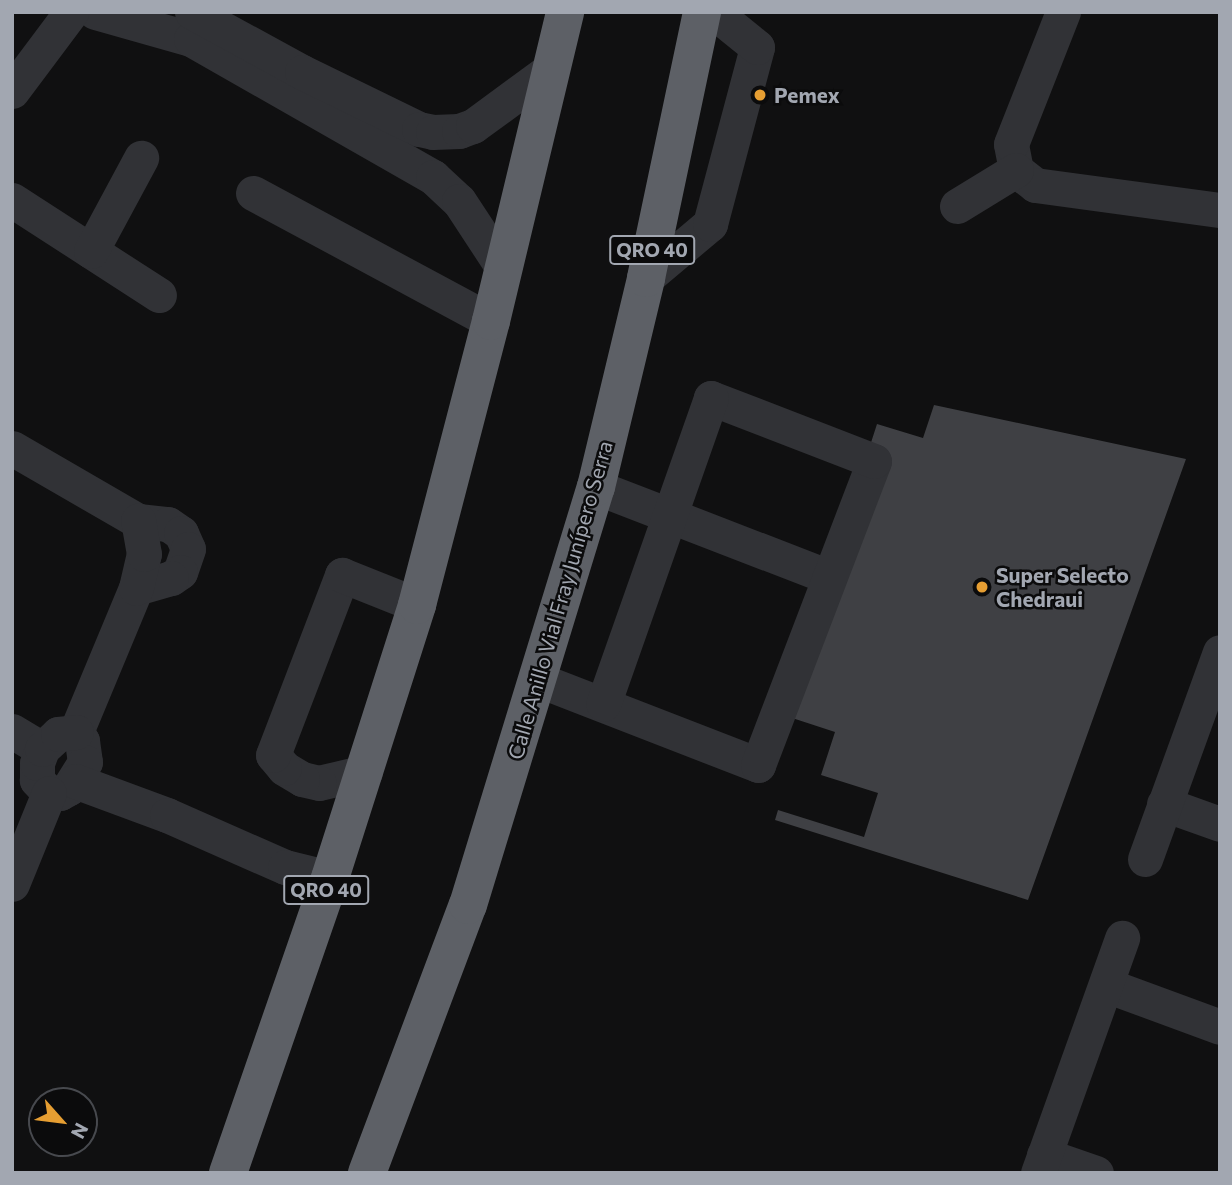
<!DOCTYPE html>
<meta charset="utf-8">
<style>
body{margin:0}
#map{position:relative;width:1232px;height:1185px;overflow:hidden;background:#101011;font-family:Commissioner,sans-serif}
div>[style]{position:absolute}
.building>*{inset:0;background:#3f4044}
.minor>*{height:35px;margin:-17.5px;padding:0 17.5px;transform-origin:17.5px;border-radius:17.5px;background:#313236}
.highway>*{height:38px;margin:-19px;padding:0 19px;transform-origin:19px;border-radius:19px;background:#5d6066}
.dots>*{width:19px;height:19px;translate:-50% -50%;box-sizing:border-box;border:4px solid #0b0b0c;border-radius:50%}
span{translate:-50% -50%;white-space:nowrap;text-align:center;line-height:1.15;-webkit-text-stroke:5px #0b0b0c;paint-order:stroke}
.shield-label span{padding:2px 5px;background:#0b0b0c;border:2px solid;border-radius:5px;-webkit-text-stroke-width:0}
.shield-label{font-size:19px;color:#a2a7b1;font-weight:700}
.poi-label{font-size:21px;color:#a2a7b1;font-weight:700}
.left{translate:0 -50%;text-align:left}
.street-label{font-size:21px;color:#a2a7b1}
.frame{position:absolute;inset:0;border:14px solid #a2a7b1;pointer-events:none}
.north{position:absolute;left:28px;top:1087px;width:70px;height:70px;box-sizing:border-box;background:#0b0b0c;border:2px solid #47494e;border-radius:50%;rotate:118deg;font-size:19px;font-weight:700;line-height:28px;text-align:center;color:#a2a7b1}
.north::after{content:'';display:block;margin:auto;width:24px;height:32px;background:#e69e32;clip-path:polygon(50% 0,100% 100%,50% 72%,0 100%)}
</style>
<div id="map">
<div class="building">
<div style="clip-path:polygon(934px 405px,1186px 459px,1028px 900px,775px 820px,778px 810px,864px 837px,878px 793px,821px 775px,835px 732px,783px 715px,877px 424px,923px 438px)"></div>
</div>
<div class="minor">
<div style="left:95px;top:12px;width:100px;rotate:15.7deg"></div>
<div style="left:191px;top:39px;width:279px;rotate:29.7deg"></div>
<div style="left:433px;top:177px;width:35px;rotate:43deg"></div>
<div style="left:459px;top:201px;width:80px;rotate:56.7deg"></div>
<div style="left:192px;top:12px;width:125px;rotate:28.6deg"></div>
<div style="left:302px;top:72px;width:130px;rotate:26deg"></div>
<div style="left:419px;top:129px;width:14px;rotate:12deg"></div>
<div style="left:433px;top:132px;width:26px;rotate:-2deg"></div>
<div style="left:459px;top:131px;width:15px;rotate:-20deg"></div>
<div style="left:473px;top:126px;width:97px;rotate:-36.2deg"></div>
<div style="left:12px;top:91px;width:99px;rotate:-53.2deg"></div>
<div style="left:1016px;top:170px;width:24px;rotate:38deg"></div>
<div style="left:1035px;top:185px;width:187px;rotate:7.7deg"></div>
<div style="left:1016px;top:170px;width:26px;rotate:-101deg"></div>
<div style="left:1011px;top:144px;width:142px;rotate:-68.5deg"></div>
<div style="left:253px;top:193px;width:270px;rotate:28.3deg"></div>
<div style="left:12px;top:200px;width:175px;rotate:32.9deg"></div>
<div style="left:957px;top:206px;width:69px;rotate:-31.4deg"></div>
<div style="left:91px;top:251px;width:106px;rotate:-61.7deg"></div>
<div style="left:646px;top:278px;width:84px;rotate:-40.2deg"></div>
<div style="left:710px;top:224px;width:183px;rotate:-75.1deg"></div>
<div style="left:757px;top:47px;width:55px;rotate:-140.9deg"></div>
<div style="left:12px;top:448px;width:146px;rotate:30.1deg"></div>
<div style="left:138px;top:521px;width:30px;rotate:6deg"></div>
<div style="left:168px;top:524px;width:16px;rotate:35deg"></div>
<div style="left:181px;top:533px;width:17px;rotate:66deg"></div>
<div style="left:188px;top:549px;width:24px;rotate:109deg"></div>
<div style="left:180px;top:572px;width:11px;rotate:146deg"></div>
<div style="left:171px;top:578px;width:36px;rotate:164deg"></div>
<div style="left:596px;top:487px;width:250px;rotate:21.1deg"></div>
<div style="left:539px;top:680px;width:235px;rotate:21.2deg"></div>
<div style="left:758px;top:765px;width:325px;rotate:-69.1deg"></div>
<div style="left:874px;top:461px;width:175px;rotate:-158.9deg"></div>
<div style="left:711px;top:398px;width:324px;rotate:109.4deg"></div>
<div style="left:12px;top:731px;width:35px;rotate:31deg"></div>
<div style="left:76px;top:732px;width:156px;rotate:-67.4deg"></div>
<div style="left:136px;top:588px;width:35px;rotate:-77deg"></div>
<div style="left:144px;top:554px;width:34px;rotate:-100deg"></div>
<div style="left:76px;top:732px;width:11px;rotate:56deg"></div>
<div style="left:82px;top:741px;width:21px;rotate:82deg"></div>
<div style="left:85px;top:762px;width:31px;rotate:122deg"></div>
<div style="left:69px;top:788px;width:10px;rotate:151deg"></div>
<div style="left:60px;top:793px;width:11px;rotate:180deg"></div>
<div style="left:49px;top:793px;width:18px;rotate:-133deg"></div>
<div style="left:37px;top:780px;width:17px;rotate:-90deg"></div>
<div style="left:37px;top:763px;width:15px;rotate:-70deg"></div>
<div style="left:42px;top:749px;width:22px;rotate:-43deg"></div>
<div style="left:58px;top:734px;width:18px;rotate:-6deg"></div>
<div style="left:365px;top:772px;width:47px;rotate:166.6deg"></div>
<div style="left:319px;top:783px;width:17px;rotate:-167deg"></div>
<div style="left:302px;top:779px;width:21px;rotate:-149deg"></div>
<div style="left:284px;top:768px;width:17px;rotate:-130deg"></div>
<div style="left:273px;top:755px;width:193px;rotate:-69deg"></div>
<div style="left:342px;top:575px;width:81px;rotate:21.8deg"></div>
<div style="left:75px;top:781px;width:98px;rotate:20.3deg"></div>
<div style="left:167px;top:815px;width:129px;rotate:23.8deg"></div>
<div style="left:285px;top:867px;width:46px;rotate:13.7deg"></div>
<div style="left:1164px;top:804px;width:59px;rotate:19.7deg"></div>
<div style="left:1145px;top:859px;width:220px;rotate:-70.1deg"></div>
<div style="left:12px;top:884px;width:98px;rotate:-67.9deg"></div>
<div style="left:1106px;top:985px;width:121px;rotate:20.2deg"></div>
<div style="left:1044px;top:1155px;width:55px;rotate:19.1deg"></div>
<div style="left:1038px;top:1173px;width:250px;rotate:-70.3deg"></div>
</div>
<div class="highway">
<div style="left:228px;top:1173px;width:312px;rotate:-70.9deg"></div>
<div style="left:330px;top:878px;width:287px;rotate:-72.3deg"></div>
<div style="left:417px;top:605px;width:293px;rotate:-75.4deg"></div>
<div style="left:491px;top:321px;width:318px;rotate:-76.5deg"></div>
<div style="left:367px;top:1173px;width:286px;rotate:-69.4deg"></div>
<div style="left:468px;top:905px;width:437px;rotate:-73deg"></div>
<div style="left:596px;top:487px;width:215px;rotate:-76.5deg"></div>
<div style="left:646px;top:278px;width:272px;rotate:-78.1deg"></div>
</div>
<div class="dots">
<div style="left:760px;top:95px;background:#e69e32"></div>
<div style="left:982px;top:587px;background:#e69e32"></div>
</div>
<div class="shield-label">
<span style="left:652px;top:250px">QRO 40</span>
<span style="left:326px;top:890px">QRO 40</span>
</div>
<div class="poi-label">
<span class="left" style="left:774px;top:95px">Pemex</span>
<span class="left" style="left:996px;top:587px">Super Selecto<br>Chedraui</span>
</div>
<div class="street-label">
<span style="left:560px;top:600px;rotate:-74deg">Calle Anillo Vial Fray Junípero Serra</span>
</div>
<div class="frame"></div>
<div class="north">N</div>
</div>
